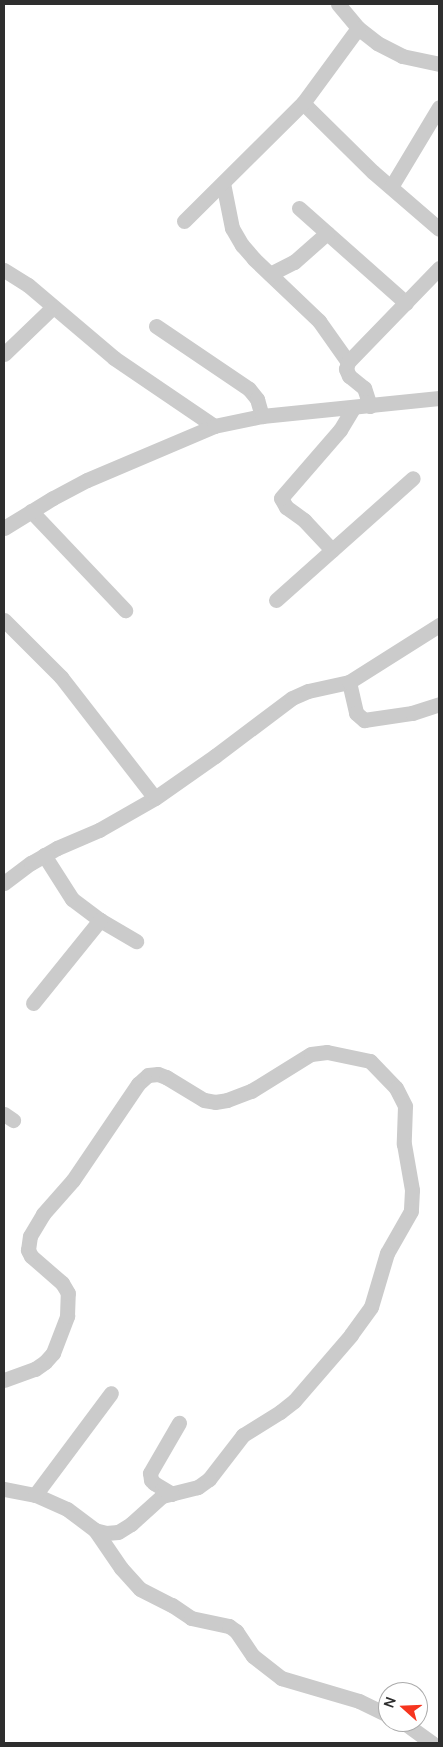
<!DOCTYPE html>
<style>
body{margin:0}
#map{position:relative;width:443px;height:1747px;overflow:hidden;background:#fff;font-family:Manrope,sans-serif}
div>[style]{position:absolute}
.minor>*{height:15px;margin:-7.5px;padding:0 7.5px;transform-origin:7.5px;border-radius:7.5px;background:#cbcbcb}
span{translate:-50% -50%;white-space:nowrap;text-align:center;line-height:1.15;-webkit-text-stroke:5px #fff;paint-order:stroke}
.frame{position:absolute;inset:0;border:5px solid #2e2e2e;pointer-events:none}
.north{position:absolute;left:378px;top:1682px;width:50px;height:50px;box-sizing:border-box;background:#fff;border:1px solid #ababab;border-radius:50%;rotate:290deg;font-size:14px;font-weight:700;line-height:20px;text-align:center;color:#2e2e2e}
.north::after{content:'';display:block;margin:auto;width:18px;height:22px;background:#f6351f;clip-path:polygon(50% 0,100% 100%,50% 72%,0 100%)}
</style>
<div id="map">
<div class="minor">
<div style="left:338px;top:4px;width:31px;rotate:50deg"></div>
<div style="left:358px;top:28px;width:24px;rotate:38deg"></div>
<div style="left:377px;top:43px;width:28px;rotate:27deg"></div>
<div style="left:402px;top:56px;width:38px;rotate:12deg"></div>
<div style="left:303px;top:103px;width:98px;rotate:44.6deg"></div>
<div style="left:373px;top:172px;width:87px;rotate:40.8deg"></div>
<div style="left:223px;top:183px;width:46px;rotate:78.7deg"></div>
<div style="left:232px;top:228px;width:20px;rotate:60deg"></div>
<div style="left:242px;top:245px;width:18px;rotate:49deg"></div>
<div style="left:254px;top:259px;width:90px;rotate:43.6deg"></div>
<div style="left:319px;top:321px;width:50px;rotate:54.7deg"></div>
<div style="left:391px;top:187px;width:93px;rotate:-59deg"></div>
<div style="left:299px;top:208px;width:143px;rotate:41.6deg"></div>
<div style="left:184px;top:221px;width:168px;rotate:-44.8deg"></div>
<div style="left:303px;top:103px;width:93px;rotate:-53.7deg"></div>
<div style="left:4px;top:270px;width:28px;rotate:32deg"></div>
<div style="left:28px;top:285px;width:113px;rotate:40.3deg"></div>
<div style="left:114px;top:358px;width:121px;rotate:34.2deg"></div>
<div style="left:270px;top:274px;width:27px;rotate:-27deg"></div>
<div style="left:294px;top:262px;width:44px;rotate:-41.3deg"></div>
<div style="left:156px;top:326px;width:112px;rotate:34.1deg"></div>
<div style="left:249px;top:389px;width:13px;rotate:51deg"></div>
<div style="left:257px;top:399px;width:18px;rotate:74deg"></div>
<div style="left:4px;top:354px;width:68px;rotate:-43.8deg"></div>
<div style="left:370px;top:406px;width:19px;rotate:-108deg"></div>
<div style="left:364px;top:388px;width:19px;rotate:-141deg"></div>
<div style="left:349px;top:376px;width:8px;rotate:-113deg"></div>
<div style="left:346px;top:369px;width:7px;rotate:-74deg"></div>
<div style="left:348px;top:362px;width:131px;rotate:-45.9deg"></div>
<div style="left:31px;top:511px;width:137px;rotate:46.5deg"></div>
<div style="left:4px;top:528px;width:57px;rotate:-31.5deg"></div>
<div style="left:53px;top:498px;width:38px;rotate:-28deg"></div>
<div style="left:87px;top:480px;width:138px;rotate:-23deg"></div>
<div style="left:214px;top:426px;width:49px;rotate:-11.8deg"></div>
<div style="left:262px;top:416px;width:178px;rotate:-5.8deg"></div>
<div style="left:332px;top:550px;width:41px;rotate:-133deg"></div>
<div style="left:304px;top:520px;width:22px;rotate:-144deg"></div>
<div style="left:286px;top:507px;width:10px;rotate:-119deg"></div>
<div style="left:281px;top:498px;width:90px;rotate:-49.1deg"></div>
<div style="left:340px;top:430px;width:26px;rotate:-59deg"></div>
<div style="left:276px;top:600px;width:183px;rotate:-41.7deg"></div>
<div style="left:4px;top:620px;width:81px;rotate:45deg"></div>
<div style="left:61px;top:677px;width:153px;rotate:52.2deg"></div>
<div style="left:349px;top:682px;width:32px;rotate:77deg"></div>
<div style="left:356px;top:713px;width:11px;rotate:41deg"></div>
<div style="left:364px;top:720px;width:49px;rotate:-8.3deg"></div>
<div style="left:412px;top:713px;width:28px;rotate:-18deg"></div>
<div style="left:44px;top:855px;width:52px;rotate:57.5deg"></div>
<div style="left:72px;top:899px;width:35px;rotate:37deg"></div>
<div style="left:100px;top:920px;width:42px;rotate:30.3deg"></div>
<div style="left:4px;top:883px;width:34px;rotate:-37deg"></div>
<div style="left:31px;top:863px;width:30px;rotate:-30deg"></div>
<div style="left:57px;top:848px;width:46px;rotate:-23.2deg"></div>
<div style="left:99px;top:830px;width:64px;rotate:-29.7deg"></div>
<div style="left:155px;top:798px;width:73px;rotate:-35deg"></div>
<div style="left:215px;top:756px;width:96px;rotate:-37deg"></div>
<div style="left:292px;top:698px;width:17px;rotate:-24deg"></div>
<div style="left:308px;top:691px;width:42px;rotate:-12.4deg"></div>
<div style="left:349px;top:682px;width:107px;rotate:-32.3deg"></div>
<div style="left:33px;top:1003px;width:107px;rotate:-51.1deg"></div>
<div style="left:4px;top:1114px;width:11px;rotate:34deg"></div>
<div style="left:4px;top:1380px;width:33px;rotate:-20deg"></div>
<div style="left:35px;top:1369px;width:12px;rotate:-35deg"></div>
<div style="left:45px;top:1362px;width:12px;rotate:-48deg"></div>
<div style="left:53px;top:1353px;width:40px;rotate:-69deg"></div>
<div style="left:67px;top:1316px;width:23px;rotate:-88deg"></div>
<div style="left:68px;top:1293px;width:12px;rotate:-121deg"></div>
<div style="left:62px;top:1283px;width:41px;rotate:-138.9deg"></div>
<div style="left:31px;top:1256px;width:7px;rotate:-117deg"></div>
<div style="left:28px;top:1250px;width:14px;rotate:-82deg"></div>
<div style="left:30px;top:1236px;width:26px;rotate:-59deg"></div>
<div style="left:43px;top:1214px;width:45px;rotate:-48.6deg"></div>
<div style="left:73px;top:1180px;width:116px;rotate:-55.9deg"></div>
<div style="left:138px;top:1084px;width:13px;rotate:-42deg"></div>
<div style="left:148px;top:1075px;width:10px;rotate:-6deg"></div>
<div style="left:158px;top:1074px;width:9px;rotate:21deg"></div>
<div style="left:166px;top:1077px;width:44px;rotate:31.2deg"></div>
<div style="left:204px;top:1100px;width:11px;rotate:10deg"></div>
<div style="left:215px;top:1102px;width:12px;rotate:-9deg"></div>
<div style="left:227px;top:1100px;width:26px;rotate:-21deg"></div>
<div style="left:251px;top:1091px;width:70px;rotate:-31.7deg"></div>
<div style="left:311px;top:1054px;width:16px;rotate:-7deg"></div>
<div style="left:327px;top:1052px;width:44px;rotate:11.8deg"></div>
<div style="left:370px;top:1061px;width:37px;rotate:46deg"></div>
<div style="left:396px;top:1088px;width:20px;rotate:63deg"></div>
<div style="left:405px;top:1106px;width:38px;rotate:92deg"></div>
<div style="left:404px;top:1144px;width:47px;rotate:80.1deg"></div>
<div style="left:412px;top:1190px;width:21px;rotate:93deg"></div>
<div style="left:411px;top:1211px;width:48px;rotate:119.7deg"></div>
<div style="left:387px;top:1253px;width:56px;rotate:106.5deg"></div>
<div style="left:371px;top:1307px;width:34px;rotate:126deg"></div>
<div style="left:351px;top:1335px;width:87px;rotate:130.8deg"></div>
<div style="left:294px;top:1401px;width:18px;rotate:142deg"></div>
<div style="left:280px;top:1412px;width:44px;rotate:148.1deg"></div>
<div style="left:243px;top:1435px;width:56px;rotate:127.7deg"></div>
<div style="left:209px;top:1479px;width:14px;rotate:144deg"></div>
<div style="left:198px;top:1487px;width:37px;rotate:166deg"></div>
<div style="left:162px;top:1496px;width:42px;rotate:137.9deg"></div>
<div style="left:131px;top:1524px;width:15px;rotate:148deg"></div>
<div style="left:118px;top:1532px;width:12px;rotate:175deg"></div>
<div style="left:106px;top:1533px;width:11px;rotate:-165deg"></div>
<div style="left:95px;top:1530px;width:35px;rotate:-143deg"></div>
<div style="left:67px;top:1509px;width:35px;rotate:-156deg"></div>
<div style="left:35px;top:1495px;width:32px;rotate:-169deg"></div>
<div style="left:172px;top:1494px;width:21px;rotate:-149deg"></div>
<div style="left:154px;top:1483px;width:4px;rotate:-135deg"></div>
<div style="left:151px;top:1480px;width:7px;rotate:-98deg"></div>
<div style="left:150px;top:1473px;width:58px;rotate:-59.9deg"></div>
<div style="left:35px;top:1495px;width:127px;rotate:-53.3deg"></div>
<div style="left:95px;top:1530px;width:46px;rotate:55.6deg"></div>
<div style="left:121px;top:1568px;width:28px;rotate:48deg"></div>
<div style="left:140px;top:1589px;width:36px;rotate:27deg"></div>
<div style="left:172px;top:1605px;width:23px;rotate:34deg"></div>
<div style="left:191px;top:1618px;width:39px;rotate:12deg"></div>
<div style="left:229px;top:1626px;width:9px;rotate:36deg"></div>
<div style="left:236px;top:1631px;width:30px;rotate:56deg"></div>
<div style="left:253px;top:1656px;width:36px;rotate:38deg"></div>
<div style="left:281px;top:1678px;width:81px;rotate:16.4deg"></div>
<div style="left:359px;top:1701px;width:32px;rotate:26deg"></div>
<div style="left:403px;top:1722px;width:36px;rotate:36deg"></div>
</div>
<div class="frame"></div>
<div class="north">N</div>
</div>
